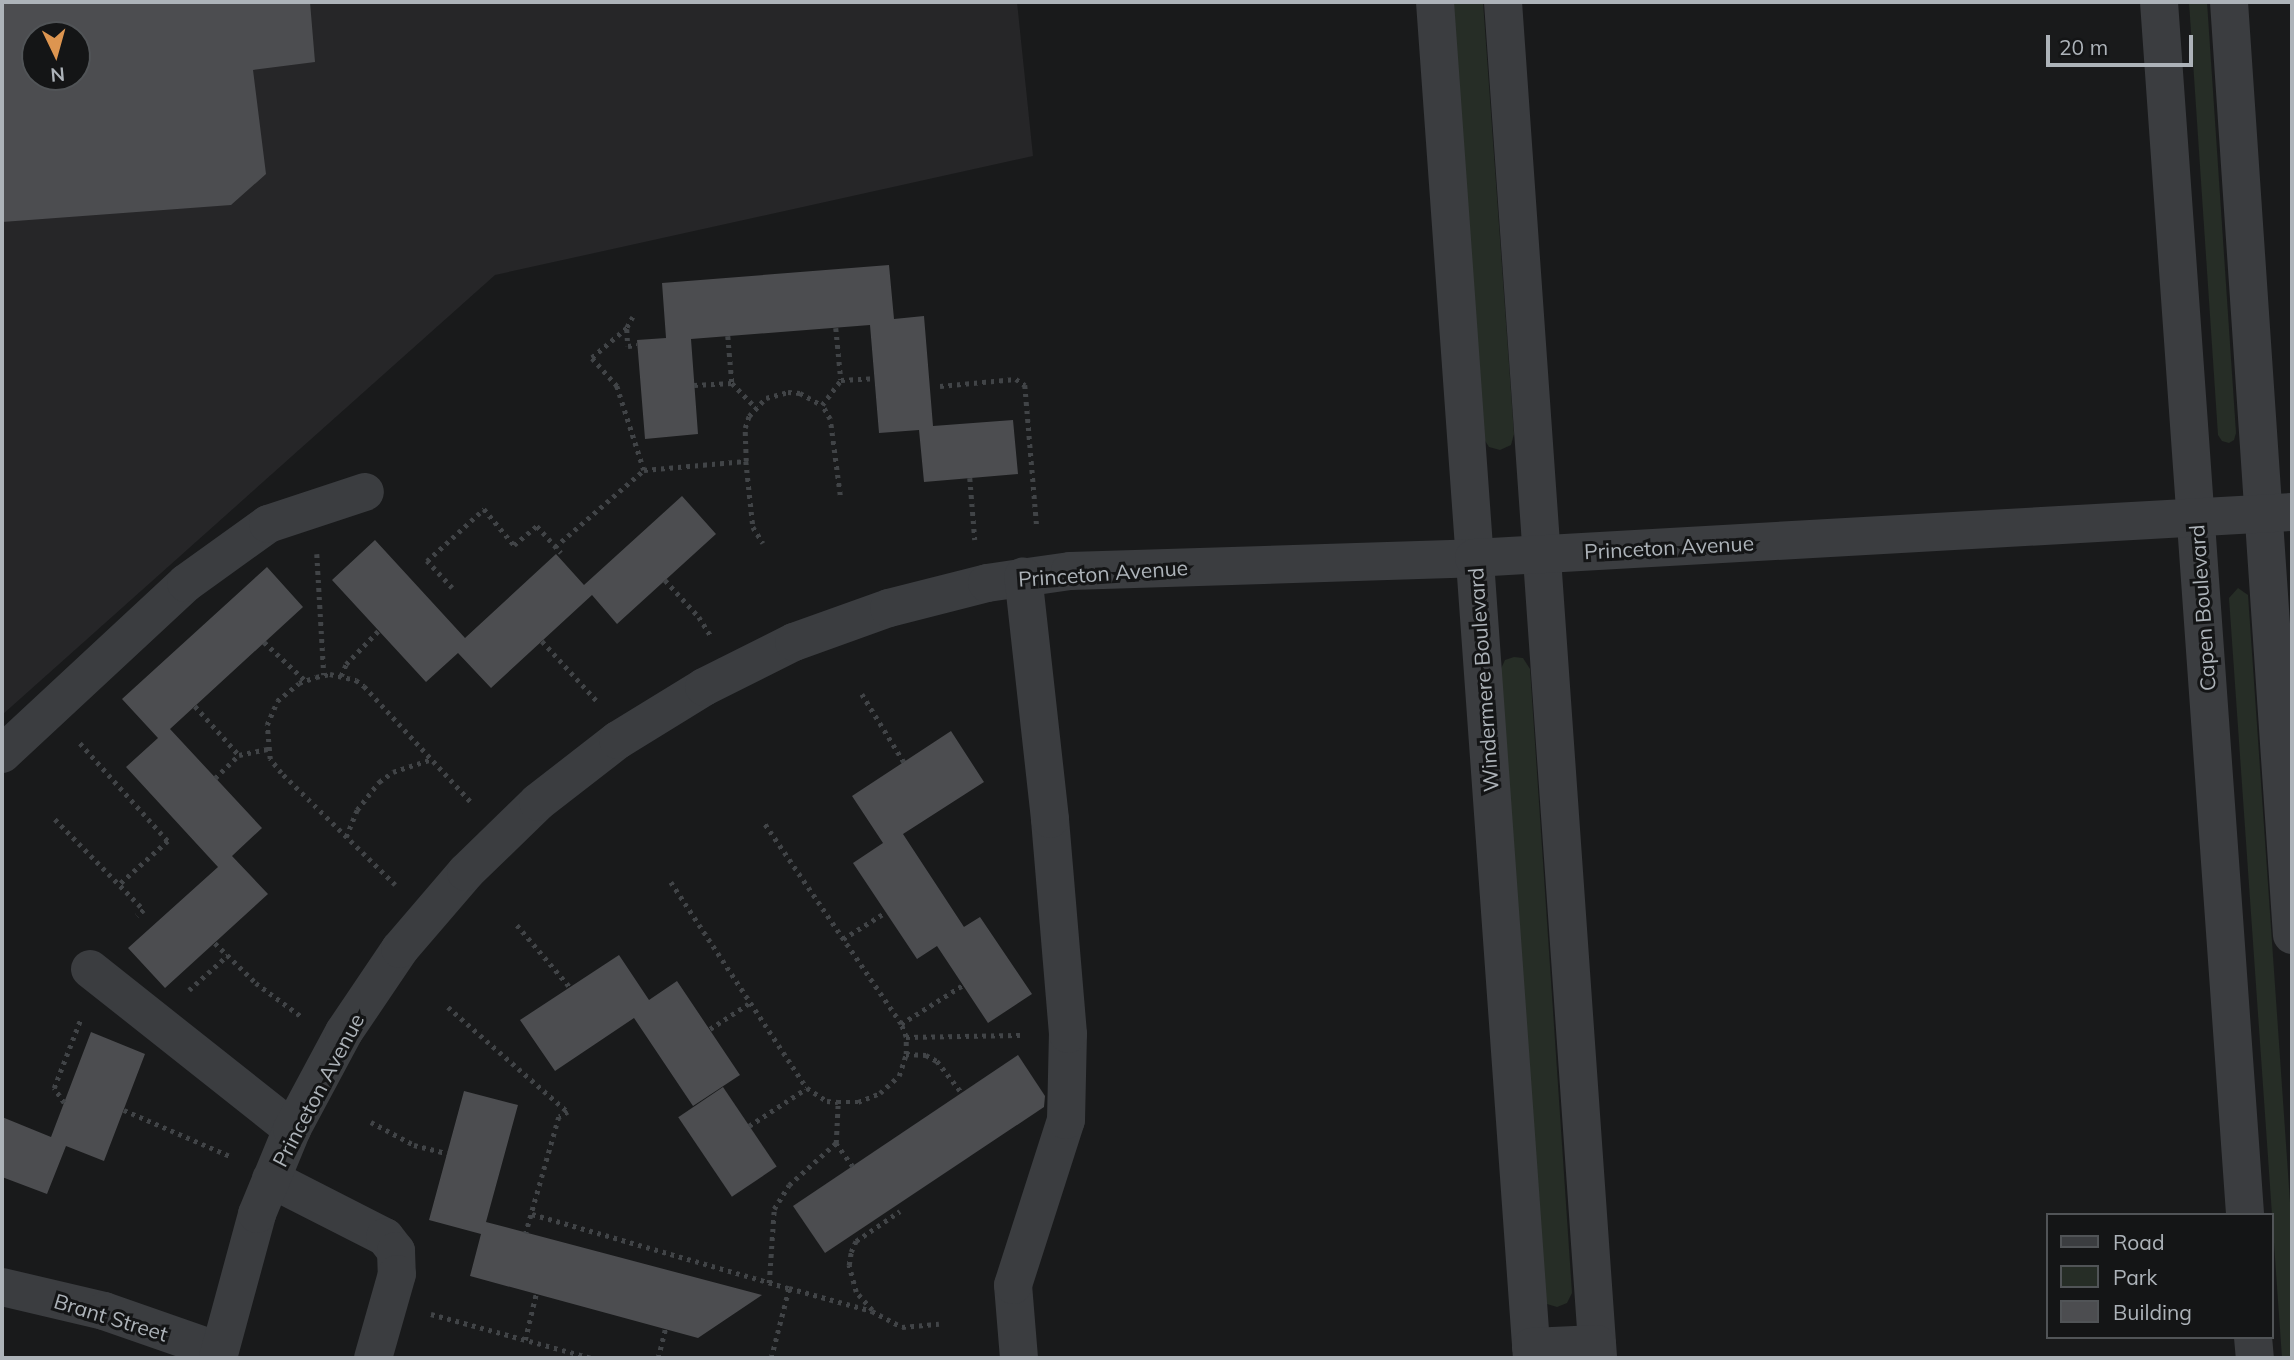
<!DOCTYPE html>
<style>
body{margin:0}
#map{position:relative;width:2294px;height:1360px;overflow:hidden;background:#191a1b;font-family:Mulish,sans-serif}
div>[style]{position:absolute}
.built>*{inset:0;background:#262628}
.green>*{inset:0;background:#262d26}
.building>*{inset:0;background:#4c4d50;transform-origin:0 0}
.path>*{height:4.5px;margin-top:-2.25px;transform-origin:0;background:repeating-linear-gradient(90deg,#414447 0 3.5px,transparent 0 8.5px)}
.minor>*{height:38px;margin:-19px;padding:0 19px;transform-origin:19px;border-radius:19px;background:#3b3d40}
span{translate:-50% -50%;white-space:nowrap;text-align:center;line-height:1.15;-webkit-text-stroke:6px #141516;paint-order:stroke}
.street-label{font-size:21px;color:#adb3b9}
.frame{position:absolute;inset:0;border:4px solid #adb3b9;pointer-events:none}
.legend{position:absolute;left:2046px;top:1213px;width:228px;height:126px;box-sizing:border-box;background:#141516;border:2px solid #515457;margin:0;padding:9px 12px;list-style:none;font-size:21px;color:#adb3b9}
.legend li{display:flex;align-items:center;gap:14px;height:35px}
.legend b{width:35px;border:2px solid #515457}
.north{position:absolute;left:21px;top:21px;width:70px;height:70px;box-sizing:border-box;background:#141516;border:2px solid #515457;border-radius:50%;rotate:175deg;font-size:19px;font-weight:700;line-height:28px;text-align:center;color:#adb3b9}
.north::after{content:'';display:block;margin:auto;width:24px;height:32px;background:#dd9550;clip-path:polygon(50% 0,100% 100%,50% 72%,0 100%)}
.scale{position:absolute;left:2046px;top:35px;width:147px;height:32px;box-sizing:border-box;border:4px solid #adb3b9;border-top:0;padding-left:9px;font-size:21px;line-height:24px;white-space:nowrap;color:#adb3b9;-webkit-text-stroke:5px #141516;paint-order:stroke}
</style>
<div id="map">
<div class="built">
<div style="clip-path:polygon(evenodd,2px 2px,1017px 2px,1033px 156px,495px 275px,2px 715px,2px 2px,35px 35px,77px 35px,77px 77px,35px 77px,35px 35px)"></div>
</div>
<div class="green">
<div style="clip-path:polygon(1453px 2px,1483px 2px,1514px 434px,1511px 445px,1500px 450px,1489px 447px,1482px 436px)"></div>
<div style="clip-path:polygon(2189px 2px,2207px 2px,2236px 433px,2234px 440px,2229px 443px,2222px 441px,2218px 435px)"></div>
<div style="clip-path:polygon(2238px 588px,2248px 595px,2292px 1231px,2292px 1358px,2282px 1358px,2229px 598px)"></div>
<div style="clip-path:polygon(1514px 657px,1523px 658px,1530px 669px,1572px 1293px,1567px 1303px,1557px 1307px,1547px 1304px,1542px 1295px,1500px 671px,1505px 660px)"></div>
</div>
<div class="building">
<div style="clip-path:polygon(evenodd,2px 2px,310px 2px,315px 62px,253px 70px,266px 174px,231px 205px,2px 222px,2px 2px,35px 35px,77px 35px,77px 77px,35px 77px,35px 35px)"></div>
<div style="clip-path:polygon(889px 265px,894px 319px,924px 316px,933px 426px,1013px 420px,1018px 474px,924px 482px,919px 430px,879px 433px,870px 325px,691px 339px,698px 434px,645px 439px,637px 340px,666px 338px,662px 283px)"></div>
<div style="clip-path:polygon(682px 496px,716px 534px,617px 624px,592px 595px,491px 688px,458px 653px,426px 682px,332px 580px,375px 540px,465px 638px,556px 554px,584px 585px)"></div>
<div style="clip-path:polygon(267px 567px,303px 607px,170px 729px,262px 828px,232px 856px,268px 894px,165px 988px,128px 948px,218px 867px,126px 767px,158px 738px,122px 699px)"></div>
<div style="clip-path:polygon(951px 731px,984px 782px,903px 834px,964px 927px,959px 930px,980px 917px,1032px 994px,988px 1023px,937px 946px,917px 959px,853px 863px,883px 843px,852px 796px)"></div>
<div style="clip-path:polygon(619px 955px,649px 1000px,677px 981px,740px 1075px,693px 1106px,634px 1018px,555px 1071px,520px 1020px)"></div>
<div style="clip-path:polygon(91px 1032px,145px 1054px,104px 1161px,66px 1146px,47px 1194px,2px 1177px,2px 1117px,51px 1137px)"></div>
<div style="clip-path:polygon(1018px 1055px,1045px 1096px,1044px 1107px,825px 1253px,793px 1206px)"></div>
<div style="left:723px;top:1087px;width:96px;height:54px;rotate:56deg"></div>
<div style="clip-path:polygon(464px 1091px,518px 1105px,486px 1222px,762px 1295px,698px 1338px,470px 1276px,481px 1234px,429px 1220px)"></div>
</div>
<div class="path">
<div style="left:633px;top:317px;width:13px;rotate:119deg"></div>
<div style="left:627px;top:328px;width:46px;rotate:139.4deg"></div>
<div style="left:592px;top:358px;width:38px;rotate:48deg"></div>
<div style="left:617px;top:386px;width:88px;rotate:72.2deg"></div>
<div style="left:836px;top:328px;width:52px;rotate:84.5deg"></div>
<div style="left:627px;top:329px;width:17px;rotate:87deg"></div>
<div style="left:628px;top:346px;width:9px;rotate:-6deg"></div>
<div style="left:728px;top:336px;width:47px;rotate:85.1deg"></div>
<div style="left:694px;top:385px;width:38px;rotate:-3deg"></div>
<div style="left:732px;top:383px;width:35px;rotate:46deg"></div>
<div style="left:940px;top:386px;width:76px;rotate:-5.3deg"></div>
<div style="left:1016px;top:379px;width:11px;rotate:34deg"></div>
<div style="left:1025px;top:385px;width:144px;rotate:85.2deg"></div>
<div style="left:746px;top:461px;width:33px;rotate:-92deg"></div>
<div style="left:745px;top:428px;width:13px;rotate:-72deg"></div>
<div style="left:749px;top:416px;width:25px;rotate:-47deg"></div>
<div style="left:766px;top:398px;width:23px;rotate:-15deg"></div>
<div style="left:788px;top:392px;width:12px;rotate:5deg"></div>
<div style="left:800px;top:393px;width:25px;rotate:29deg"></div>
<div style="left:970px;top:478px;width:62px;rotate:85.4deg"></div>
<div style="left:840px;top:495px;width:77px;rotate:-97.5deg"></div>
<div style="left:830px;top:419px;width:16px;rotate:-120deg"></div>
<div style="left:822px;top:405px;width:31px;rotate:-53deg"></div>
<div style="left:841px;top:380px;width:33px;rotate:-3deg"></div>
<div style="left:555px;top:547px;width:118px;rotate:-40.9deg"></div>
<div style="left:644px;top:470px;width:102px;rotate:-5deg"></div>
<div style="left:746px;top:461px;width:66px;rotate:83.9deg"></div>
<div style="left:753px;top:527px;width:19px;rotate:58deg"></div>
<div style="left:317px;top:554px;width:121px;rotate:86.7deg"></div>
<div style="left:665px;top:580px;width:50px;rotate:47.4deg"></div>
<div style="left:699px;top:617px;width:22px;rotate:58deg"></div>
<div style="left:452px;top:588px;width:37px;rotate:-133deg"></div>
<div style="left:427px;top:561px;width:77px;rotate:-42.4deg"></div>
<div style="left:484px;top:509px;width:47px;rotate:50.2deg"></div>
<div style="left:514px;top:545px;width:30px;rotate:-40deg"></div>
<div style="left:537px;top:526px;width:36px;rotate:48deg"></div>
<div style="left:542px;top:641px;width:81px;rotate:47.5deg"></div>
<div style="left:264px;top:642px;width:57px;rotate:42.9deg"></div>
<div style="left:341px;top:676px;width:13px;rotate:-67deg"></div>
<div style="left:346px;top:664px;width:46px;rotate:-45.9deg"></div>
<div style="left:862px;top:694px;width:80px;rotate:58.3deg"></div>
<div style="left:195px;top:706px;width:66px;rotate:48.1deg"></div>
<div style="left:80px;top:743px;width:132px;rotate:48.1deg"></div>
<div style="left:168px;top:841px;width:66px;rotate:138.1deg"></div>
<div style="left:215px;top:778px;width:33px;rotate:-44deg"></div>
<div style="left:239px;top:755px;width:29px;rotate:-12deg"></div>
<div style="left:55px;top:819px;width:127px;rotate:45.6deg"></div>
<div style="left:144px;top:910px;width:9px;rotate:139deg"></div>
<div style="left:346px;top:837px;width:29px;rotate:-68deg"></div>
<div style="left:357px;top:810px;width:36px;rotate:-52deg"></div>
<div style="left:379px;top:782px;width:17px;rotate:-36deg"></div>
<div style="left:393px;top:772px;width:41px;rotate:-18.4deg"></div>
<div style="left:671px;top:882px;width:247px;rotate:56.6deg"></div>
<div style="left:807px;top:1088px;width:24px;rotate:33deg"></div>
<div style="left:827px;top:1101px;width:11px;rotate:5deg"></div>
<div style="left:838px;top:1102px;width:20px"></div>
<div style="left:858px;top:1102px;width:24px;rotate:-22deg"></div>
<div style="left:880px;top:1093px;width:25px;rotate:-42deg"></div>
<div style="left:899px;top:1076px;width:23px;rotate:-72deg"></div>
<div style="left:906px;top:1054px;width:17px;rotate:-90deg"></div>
<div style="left:906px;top:1037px;width:14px;rotate:-111deg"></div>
<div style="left:901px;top:1024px;width:245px;rotate:-124.3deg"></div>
<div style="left:395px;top:885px;width:160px;rotate:-135.5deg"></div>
<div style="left:281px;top:773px;width:18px;rotate:-128deg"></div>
<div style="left:270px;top:759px;width:34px;rotate:-95deg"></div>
<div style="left:267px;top:725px;width:26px;rotate:-67deg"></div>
<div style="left:277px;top:701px;width:28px;rotate:-39deg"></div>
<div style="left:299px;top:683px;width:18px;rotate:-19deg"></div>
<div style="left:316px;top:677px;width:14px;rotate:-12deg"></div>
<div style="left:330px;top:674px;width:27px;rotate:13deg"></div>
<div style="left:356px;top:680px;width:10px;rotate:37deg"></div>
<div style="left:364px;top:686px;width:161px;rotate:47.3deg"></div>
<div style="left:517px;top:925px;width:82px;rotate:49.5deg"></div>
<div style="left:843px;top:939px;width:51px;rotate:-32.1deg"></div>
<div style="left:215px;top:943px;width:57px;rotate:44.3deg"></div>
<div style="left:256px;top:983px;width:57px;rotate:36.5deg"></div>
<div style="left:189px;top:990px;width:52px;rotate:-41.9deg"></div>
<div style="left:448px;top:1007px;width:159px;rotate:41.2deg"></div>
<div style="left:568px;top:1112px;width:10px;rotate:151deg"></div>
<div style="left:559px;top:1117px;width:121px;rotate:105.9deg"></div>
<div style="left:901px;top:1024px;width:73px;rotate:-32.2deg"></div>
<div style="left:710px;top:1029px;width:49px;rotate:-33.4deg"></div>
<div style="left:906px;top:1037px;width:118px;rotate:-1deg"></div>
<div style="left:906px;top:1054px;width:20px;rotate:3deg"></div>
<div style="left:926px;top:1055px;width:13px;rotate:29deg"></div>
<div style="left:937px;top:1061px;width:41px;rotate:52deg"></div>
<div style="left:64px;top:1103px;width:18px;rotate:-124deg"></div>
<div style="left:54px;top:1088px;width:75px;rotate:-68.9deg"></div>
<div style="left:124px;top:1110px;width:118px;rotate:23.5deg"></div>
<div style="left:371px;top:1122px;width:49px;rotate:28.1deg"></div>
<div style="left:414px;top:1145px;width:34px;rotate:14deg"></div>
<div style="left:749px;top:1126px;width:69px;rotate:-33.2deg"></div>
<div style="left:836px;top:1143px;width:29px;rotate:54deg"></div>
<div style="left:532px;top:1214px;width:267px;rotate:16.1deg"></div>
<div style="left:769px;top:1283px;width:74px;rotate:-86.1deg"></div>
<div style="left:774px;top:1209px;width:28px;rotate:-58deg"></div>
<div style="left:789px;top:1185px;width:63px;rotate:-41.8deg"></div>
<div style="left:836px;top:1143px;width:41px;rotate:-87.2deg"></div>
<div style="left:872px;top:1310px;width:24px;rotate:-132deg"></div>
<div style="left:856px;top:1292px;width:28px;rotate:-105deg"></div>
<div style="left:849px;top:1265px;width:13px;rotate:-81deg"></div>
<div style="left:851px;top:1252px;width:12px;rotate:-66deg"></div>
<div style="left:856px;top:1241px;width:53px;rotate:-34.3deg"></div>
<div style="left:431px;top:1314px;width:167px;rotate:15.3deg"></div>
<div style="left:525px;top:1340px;width:47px;rotate:-76.6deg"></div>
<div style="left:658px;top:1358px;width:30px;rotate:-76deg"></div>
<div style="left:771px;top:1358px;width:72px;rotate:-75.6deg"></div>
<div style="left:789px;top:1288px;width:86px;rotate:15.5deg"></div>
<div style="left:872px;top:1311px;width:34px;rotate:28deg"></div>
<div style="left:902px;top:1327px;width:37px;rotate:-5deg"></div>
</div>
<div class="minor">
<div style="left:1435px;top:2px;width:1359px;rotate:85.91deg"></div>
<div style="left:1503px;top:2px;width:1359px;rotate:85.99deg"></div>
<div style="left:2159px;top:2px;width:1216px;rotate:85.94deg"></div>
<div style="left:2229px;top:2px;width:935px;rotate:86.14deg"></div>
<div style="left:2px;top:754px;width:251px;rotate:-42.9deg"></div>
<div style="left:186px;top:583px;width:101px;rotate:-35.7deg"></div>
<div style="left:268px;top:524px;width:102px;rotate:-18.3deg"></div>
<div style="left:90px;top:969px;width:258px;rotate:38.4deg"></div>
<div style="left:271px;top:1179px;width:128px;rotate:27deg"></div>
<div style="left:385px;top:1237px;width:18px;rotate:52deg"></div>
<div style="left:396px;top:1251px;width:23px;rotate:88deg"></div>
<div style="left:397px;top:1274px;width:87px;rotate:105.9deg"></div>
<div style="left:2px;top:1287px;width:105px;rotate:13.2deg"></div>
<div style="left:104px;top:1311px;width:122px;rotate:19.2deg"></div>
<div style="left:2253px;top:1337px;width:21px;rotate:85deg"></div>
<div style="left:1531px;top:1347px;width:66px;rotate:-2.6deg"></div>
<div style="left:218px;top:1358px;width:149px;rotate:-74.8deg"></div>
<div style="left:257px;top:1214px;width:92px;rotate:-67.6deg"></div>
<div style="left:292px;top:1129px;width:110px;rotate:-61.8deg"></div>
<div style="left:344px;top:1032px;width:100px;rotate:-56deg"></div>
<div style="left:400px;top:949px;width:101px;rotate:-49.4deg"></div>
<div style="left:466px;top:872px;width:100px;rotate:-44.2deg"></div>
<div style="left:538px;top:802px;width:101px;rotate:-37.8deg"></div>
<div style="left:618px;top:740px;width:101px;rotate:-31.6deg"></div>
<div style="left:704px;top:687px;width:101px;rotate:-26.6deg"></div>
<div style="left:794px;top:642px;width:101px;rotate:-19.7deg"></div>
<div style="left:889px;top:608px;width:101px;rotate:-14.3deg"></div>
<div style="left:987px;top:583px;width:84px;rotate:-8.2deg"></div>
<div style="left:1070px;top:571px;width:404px;rotate:-1.8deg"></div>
<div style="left:1474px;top:558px;width:819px;rotate:-3.22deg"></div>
<div style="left:1019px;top:1358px;width:73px;rotate:-94.7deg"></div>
<div style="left:1013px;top:1285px;width:173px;rotate:-72.2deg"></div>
<div style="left:1066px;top:1120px;width:86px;rotate:-88.7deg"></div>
<div style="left:1068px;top:1034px;width:216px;rotate:-94.8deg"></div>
<div style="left:1050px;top:819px;width:244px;rotate:-96.3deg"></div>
</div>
<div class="street-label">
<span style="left:1669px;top:547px;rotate:-3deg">Princeton Avenue</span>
<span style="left:1103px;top:573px;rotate:-4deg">Princeton Avenue</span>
<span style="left:2202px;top:608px;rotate:-94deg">Capen Boulevard</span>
<span style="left:1483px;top:680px;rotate:-94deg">Windermere Boulevard</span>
<span style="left:318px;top:1090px;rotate:-62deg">Princeton Avenue</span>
<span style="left:111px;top:1317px;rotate:17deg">Brant Street</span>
</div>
<div class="frame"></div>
<ul class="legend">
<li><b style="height:9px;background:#3b3d40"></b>Road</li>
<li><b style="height:19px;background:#262d26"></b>Park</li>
<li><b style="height:19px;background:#4c4d50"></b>Building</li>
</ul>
<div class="north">N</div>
<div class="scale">20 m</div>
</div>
